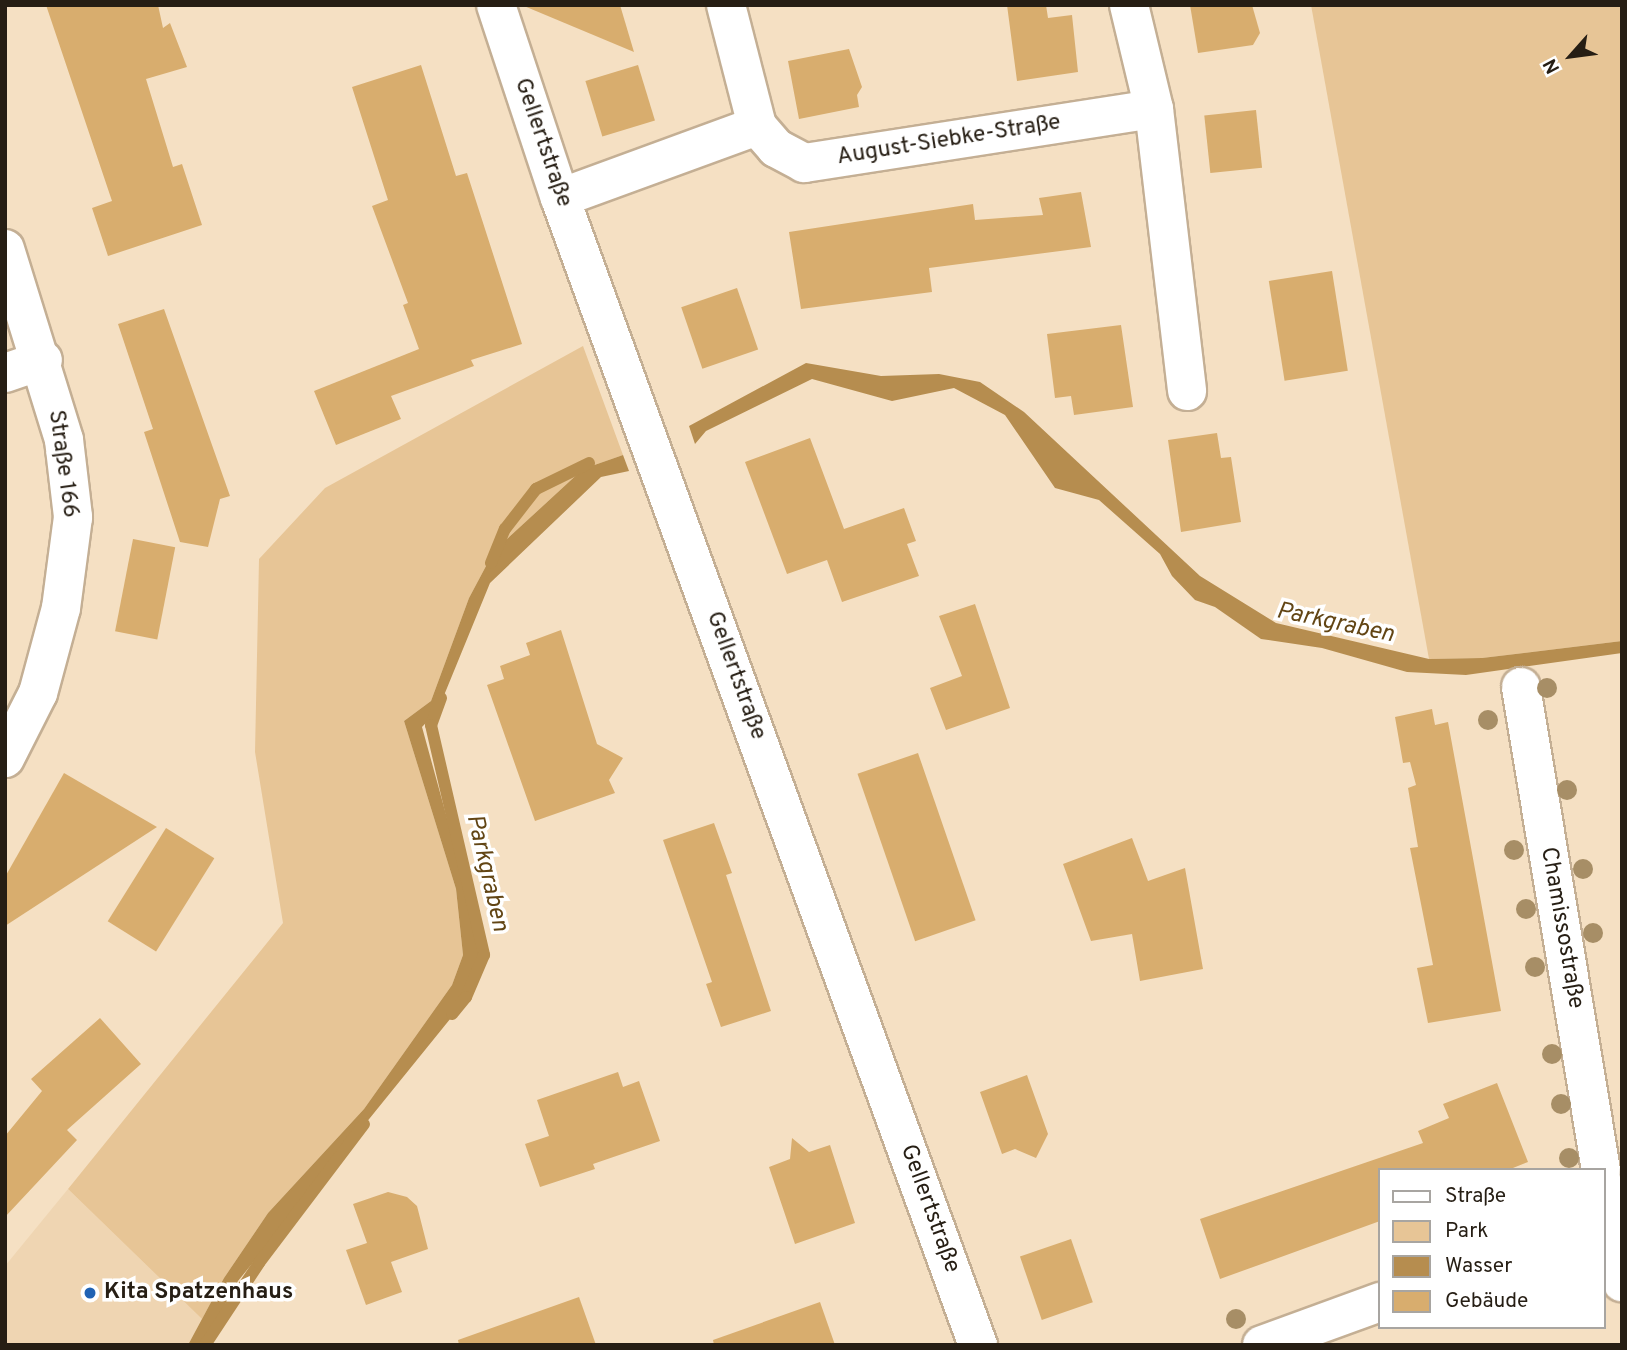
<!DOCTYPE html>
<meta charset="utf-8">
<style>
body{margin:0}
#map{position:relative;width:1627px;height:1350px;overflow:hidden;background:#f5e0c3;font-family:Overpass,sans-serif}
div>[style]{position:absolute}
.built>*{inset:0;background:#efd5b2}
.green>*{inset:0;background:#e7c596}
.water>*{inset:0;background:#b68d4f}
.stream>*{height:12px;margin:-6px;padding:0 6px;transform-origin:6px;border-radius:6px;background:#b68d4f}
.building>*{inset:0;background:#d8ad6e;transform-origin:0 0}
.roads{filter:drop-shadow(2px 0 #c4af94) drop-shadow(-2px 0 #c4af94) drop-shadow(0 2px #c4af94) drop-shadow(0 -2px #c4af94)}
.minor>*{height:38px;margin:-19px;padding:0 19px;transform-origin:19px;border-radius:19px;background:#fff}
.trees>*{width:20px;height:20px;margin:-10px;border-radius:50%;background:#a78e66}
.dots>*{width:19px;height:19px;translate:-50% -50%;box-sizing:border-box;border:4px solid #fff;border-radius:50%}
span{translate:-50% -50%;white-space:nowrap;text-align:center;line-height:1.15;-webkit-text-stroke:7px #fff;paint-order:stroke}
.street-label{font-size:23px;color:#261e14}
.poi-label{font-size:23px;color:#261e14;font-weight:700}
.left{translate:0 -50%;text-align:left}
.water-label{font-size:24px;color:#624514;font-style:italic}
.frame{position:absolute;inset:0;border:7px solid #261e14;pointer-events:none}
.legend{position:absolute;left:1378px;top:1168px;width:228px;height:161px;box-sizing:border-box;background:#fff;border:2px solid #a8a5a1;margin:0;padding:9px 12px;list-style:none;font-size:21px;color:#261e14}
.legend li{display:flex;align-items:center;gap:14px;height:35px}
.legend b{width:35px;border:2px solid #a8a5a1}
.north{position:absolute;left:1536px;top:21px;width:70px;height:70px;-webkit-text-stroke:5px #fff;paint-order:stroke;rotate:242deg;font-size:19px;font-weight:700;line-height:28px;text-align:center;color:#261e14}
.north::after{content:'';display:block;margin:auto;width:24px;height:32px;background:#261e14;clip-path:polygon(50% 0,100% 100%,50% 72%,0 100%)}
</style>
<div id="map">
<div class="built">
<div style="clip-path:polygon(68px 1189px,202px 1319px,188px 1345px,5px 1345px,5px 1266px)"></div>
</div>
<div class="green">
<div style="clip-path:polygon(1311px 5px,1622px 5px,1622px 641px,1482px 658px,1429px 659px)"></div>
<div style="clip-path:polygon(583px 346px,623px 455px,583px 469px,494px 551px,469px 598px,431px 701px,404px 721px,456px 889px,463px 955px,452px 985px,364px 1109px,268px 1213px,224px 1278px,202px 1319px,68px 1189px,283px 923px,255px 752px,259px 559px,325px 488px)"></div>
</div>
<div class="water">
<div style="clip-path:polygon(806px 363px,881px 376px,939px 374px,980px 382px,1024px 412px,1200px 576px,1276px 623px,1429px 659px,1482px 658px,1622px 641px,1622px 653px,1466px 675px,1407px 672px,1322px 648px,1261px 639px,1215px 607px,1195px 600px,1172px 576px,1160px 554px,1099px 500px,1055px 488px,1005px 415px,954px 388px,892px 401px,812px 379px,706px 431px,695px 444px,689px 426px)"></div>
<div style="clip-path:polygon(623px 455px,629px 471px,601px 477px,490px 583px,438px 710px,422px 727px,483px 949px,479px 968px,459px 1008px,238px 1281px,203px 1345px,188px 1345px,224px 1278px,268px 1213px,364px 1109px,452px 985px,463px 955px,456px 889px,404px 721px,431px 701px,469px 598px,494px 551px,583px 469px)"></div>
</div>
<div class="stream">
<div style="left:491px;top:563px;width:37px;rotate:-68deg"></div>
<div style="left:505px;top:529px;width:51px;rotate:-52.2deg"></div>
<div style="left:536px;top:489px;width:59px;rotate:-26.1deg"></div>
<div style="left:441px;top:698px;width:29px;rotate:110deg"></div>
<div style="left:431px;top:725px;width:236px;rotate:77deg"></div>
<div style="left:484px;top:955px;width:46px;rotate:113.2deg"></div>
<div style="left:466px;top:997px;width:22px;rotate:129deg"></div>
<div style="left:205px;top:1345px;width:98px;rotate:-56.6deg"></div>
<div style="left:259px;top:1263px;width:174px;rotate:-52.9deg"></div>
</div>
<div class="building">
<div style="clip-path:polygon(46px 5px,158px 5px,163px 28px,170px 23px,187px 67px,146px 79px,173px 167px,182px 164px,202px 225px,108px 256px,92px 208px,112px 201px)"></div>
<div style="clip-path:polygon(524px 5px,620px 5px,634px 52px,524px 6px)"></div>
<div style="clip-path:polygon(1007px 5px,1046px 5px,1048px 18px,1072px 15px,1078px 72px,1017px 81px)"></div>
<div style="clip-path:polygon(1190px 5px,1252px 5px,1260px 33px,1253px 45px,1198px 53px)"></div>
<div style="clip-path:polygon(849px 49px,862px 87px,857px 95px,859px 107px,799px 119px,788px 61px)"></div>
<div style="clip-path:polygon(421px 65px,456px 176px,467px 173px,522px 344px,471px 360px,474px 366px,391px 396px,401px 419px,336px 445px,314px 391px,419px 349px,403px 305px,408px 303px,372px 206px,388px 200px,352px 87px)"></div>
<div style="left:638px;top:65px;width:58px;height:55px;rotate:73deg"></div>
<div style="left:1256px;top:110px;width:58px;height:52px;rotate:84deg"></div>
<div style="clip-path:polygon(1081px 192px,1091px 247px,929px 268px,932px 292px,801px 309px,789px 232px,973px 204px,975px 220px,1043px 215px,1039px 198px)"></div>
<div style="left:1332px;top:271px;width:101px;height:64px;rotate:81deg"></div>
<div style="left:737px;top:288px;width:65px;height:59px;rotate:71deg"></div>
<div style="clip-path:polygon(164px 309px,230px 496px,220px 499px,208px 547px,180px 542px,144px 432px,153px 429px,118px 324px)"></div>
<div style="clip-path:polygon(1121px 325px,1133px 407px,1074px 415px,1071px 396px,1055px 398px,1047px 334px)"></div>
<div style="clip-path:polygon(1217px 433px,1221px 458px,1231px 457px,1241px 522px,1181px 532px,1168px 440px)"></div>
<div style="clip-path:polygon(810px 438px,844px 529px,904px 508px,916px 541px,907px 544px,919px 576px,842px 602px,827px 560px,787px 574px,745px 462px)"></div>
<div style="left:133px;top:539px;width:43px;height:94px;rotate:11deg"></div>
<div style="clip-path:polygon(975px 604px,1010px 708px,946px 730px,930px 688px,962px 676px,939px 616px)"></div>
<div style="clip-path:polygon(561px 630px,597px 744px,623px 758px,609px 780px,615px 793px,535px 821px,487px 685px,504px 679px,500px 666px,530px 655px,526px 643px)"></div>
<div style="clip-path:polygon(1432px 709px,1435px 725px,1448px 722px,1501px 1011px,1428px 1023px,1417px 968px,1433px 965px,1410px 848px,1418px 847px,1408px 788px,1416px 785px,1410px 762px,1403px 763px,1395px 717px)"></div>
<div style="left:918px;top:753px;width:177px;height:64px;rotate:71deg"></div>
<div style="clip-path:polygon(64px 773px,157px 827px,5px 926px,5px 877px)"></div>
<div style="clip-path:polygon(714px 823px,732px 873px,726px 875px,771px 1011px,721px 1027px,706px 984px,712px 982px,663px 840px)"></div>
<div style="left:166px;top:828px;width:57px;height:110px;rotate:32deg"></div>
<div style="clip-path:polygon(1132px 838px,1148px 881px,1185px 868px,1203px 969px,1140px 981px,1132px 934px,1091px 941px,1063px 864px)"></div>
<div style="clip-path:polygon(100px 1018px,141px 1064px,67px 1130px,77px 1140px,5px 1217px,5px 1136px,42px 1091px,31px 1079px)"></div>
<div style="clip-path:polygon(618px 1072px,623px 1087px,639px 1081px,660px 1141px,593px 1164px,595px 1169px,540px 1187px,525px 1144px,549px 1136px,537px 1100px)"></div>
<div style="clip-path:polygon(1027px 1075px,1048px 1134px,1036px 1158px,1015px 1149px,1002px 1154px,980px 1092px)"></div>
<div style="clip-path:polygon(1497px 1083px,1528px 1162px,1508px 1170px,1380px 1170px,1380px 1221px,1220px 1279px,1200px 1219px,1423px 1143px,1418px 1131px,1449px 1118px,1443px 1104px)"></div>
<div style="clip-path:polygon(792px 1138px,809px 1152px,830px 1145px,855px 1223px,795px 1244px,769px 1167px,790px 1159px)"></div>
<div style="clip-path:polygon(388px 1192px,407px 1197px,417px 1206px,428px 1249px,391px 1262px,402px 1292px,366px 1305px,346px 1250px,367px 1243px,353px 1204px)"></div>
<div style="left:1071px;top:1239px;width:67px;height:54px;rotate:71deg"></div>
<div style="clip-path:polygon(579px 1297px,596px 1345px,459px 1345px,458px 1340px)"></div>
<div style="clip-path:polygon(820px 1302px,835px 1345px,714px 1345px,713px 1340px)"></div>
</div>
<div class="roads">
<div class="minor">
<div style="left:496px;top:5px;width:203px;rotate:71.7deg"></div>
<div style="left:560px;top:198px;width:1221px;rotate:69.98deg"></div>
<div style="left:726px;top:5px;width:125px;rotate:75.6deg"></div>
<div style="left:1129px;top:5px;width:107px;rotate:76.5deg"></div>
<div style="left:1154px;top:109px;width:284px;rotate:83.3deg"></div>
<div style="left:560px;top:198px;width:210px;rotate:-20.1deg"></div>
<div style="left:757px;top:126px;width:29px;rotate:49deg"></div>
<div style="left:776px;top:148px;width:32px;rotate:28deg"></div>
<div style="left:804px;top:163px;width:354px;rotate:-8.8deg"></div>
<div style="left:5px;top:249px;width:200px;rotate:72.8deg"></div>
<div style="left:64px;top:440px;width:78px;rotate:83.3deg"></div>
<div style="left:73px;top:517px;width:92px;rotate:97.5deg"></div>
<div style="left:61px;top:608px;width:88px;rotate:105.1deg"></div>
<div style="left:38px;top:693px;width:73px;rotate:116.9deg"></div>
<div style="left:5px;top:373px;width:40px;rotate:-18.9deg"></div>
<div style="left:1521px;top:687px;width:490px;rotate:80.6deg"></div>
<div style="left:1604px;top:1186px;width:98px;rotate:79.4deg"></div>
<div style="left:1262px;top:1345px;width:126px;rotate:-20deg"></div>
</div>
</div>
<div class="trees">
<div style="left:1547px;top:688px"></div>
<div style="left:1488px;top:720px"></div>
<div style="left:1567px;top:790px"></div>
<div style="left:1514px;top:850px"></div>
<div style="left:1583px;top:869px"></div>
<div style="left:1526px;top:909px"></div>
<div style="left:1593px;top:933px"></div>
<div style="left:1535px;top:967px"></div>
<div style="left:1552px;top:1054px"></div>
<div style="left:1561px;top:1104px"></div>
<div style="left:1569px;top:1158px"></div>
<div style="left:1236px;top:1319px"></div>
</div>
<div class="dots">
<div style="left:90px;top:1293px;background:#2062b3"></div>
</div>
<div class="street-label">
<span style="left:949px;top:141px;rotate:-9deg">August-Siebke-Straße</span>
<span style="left:542px;top:143px;rotate:71deg">Gellertstraße</span>
<span style="left:62px;top:464px;rotate:82deg">Straße 166</span>
<span style="left:735px;top:676px;rotate:70deg">Gellertstraße</span>
<span style="left:1561px;top:928px;rotate:80deg">Chamissostraße</span>
<span style="left:929px;top:1209px;rotate:70deg">Gellertstraße</span>
</div>
<div class="poi-label">
<span class="left" style="left:104px;top:1293px">Kita Spatzenhaus</span>
</div>
<div class="water-label">
<span style="left:1335px;top:624px;rotate:12deg">Parkgraben</span>
<span style="left:486px;top:873px;rotate:77deg">Parkgraben</span>
</div>
<div class="frame"></div>
<ul class="legend">
<li><b style="height:9px;background:#fff"></b>Straße</li>
<li><b style="height:19px;background:#e7c596"></b>Park</li>
<li><b style="height:19px;background:#b68d4f"></b>Wasser</li>
<li><b style="height:19px;background:#d8ad6e"></b>Gebäude</li>
</ul>
<div class="north">N</div>
</div>
